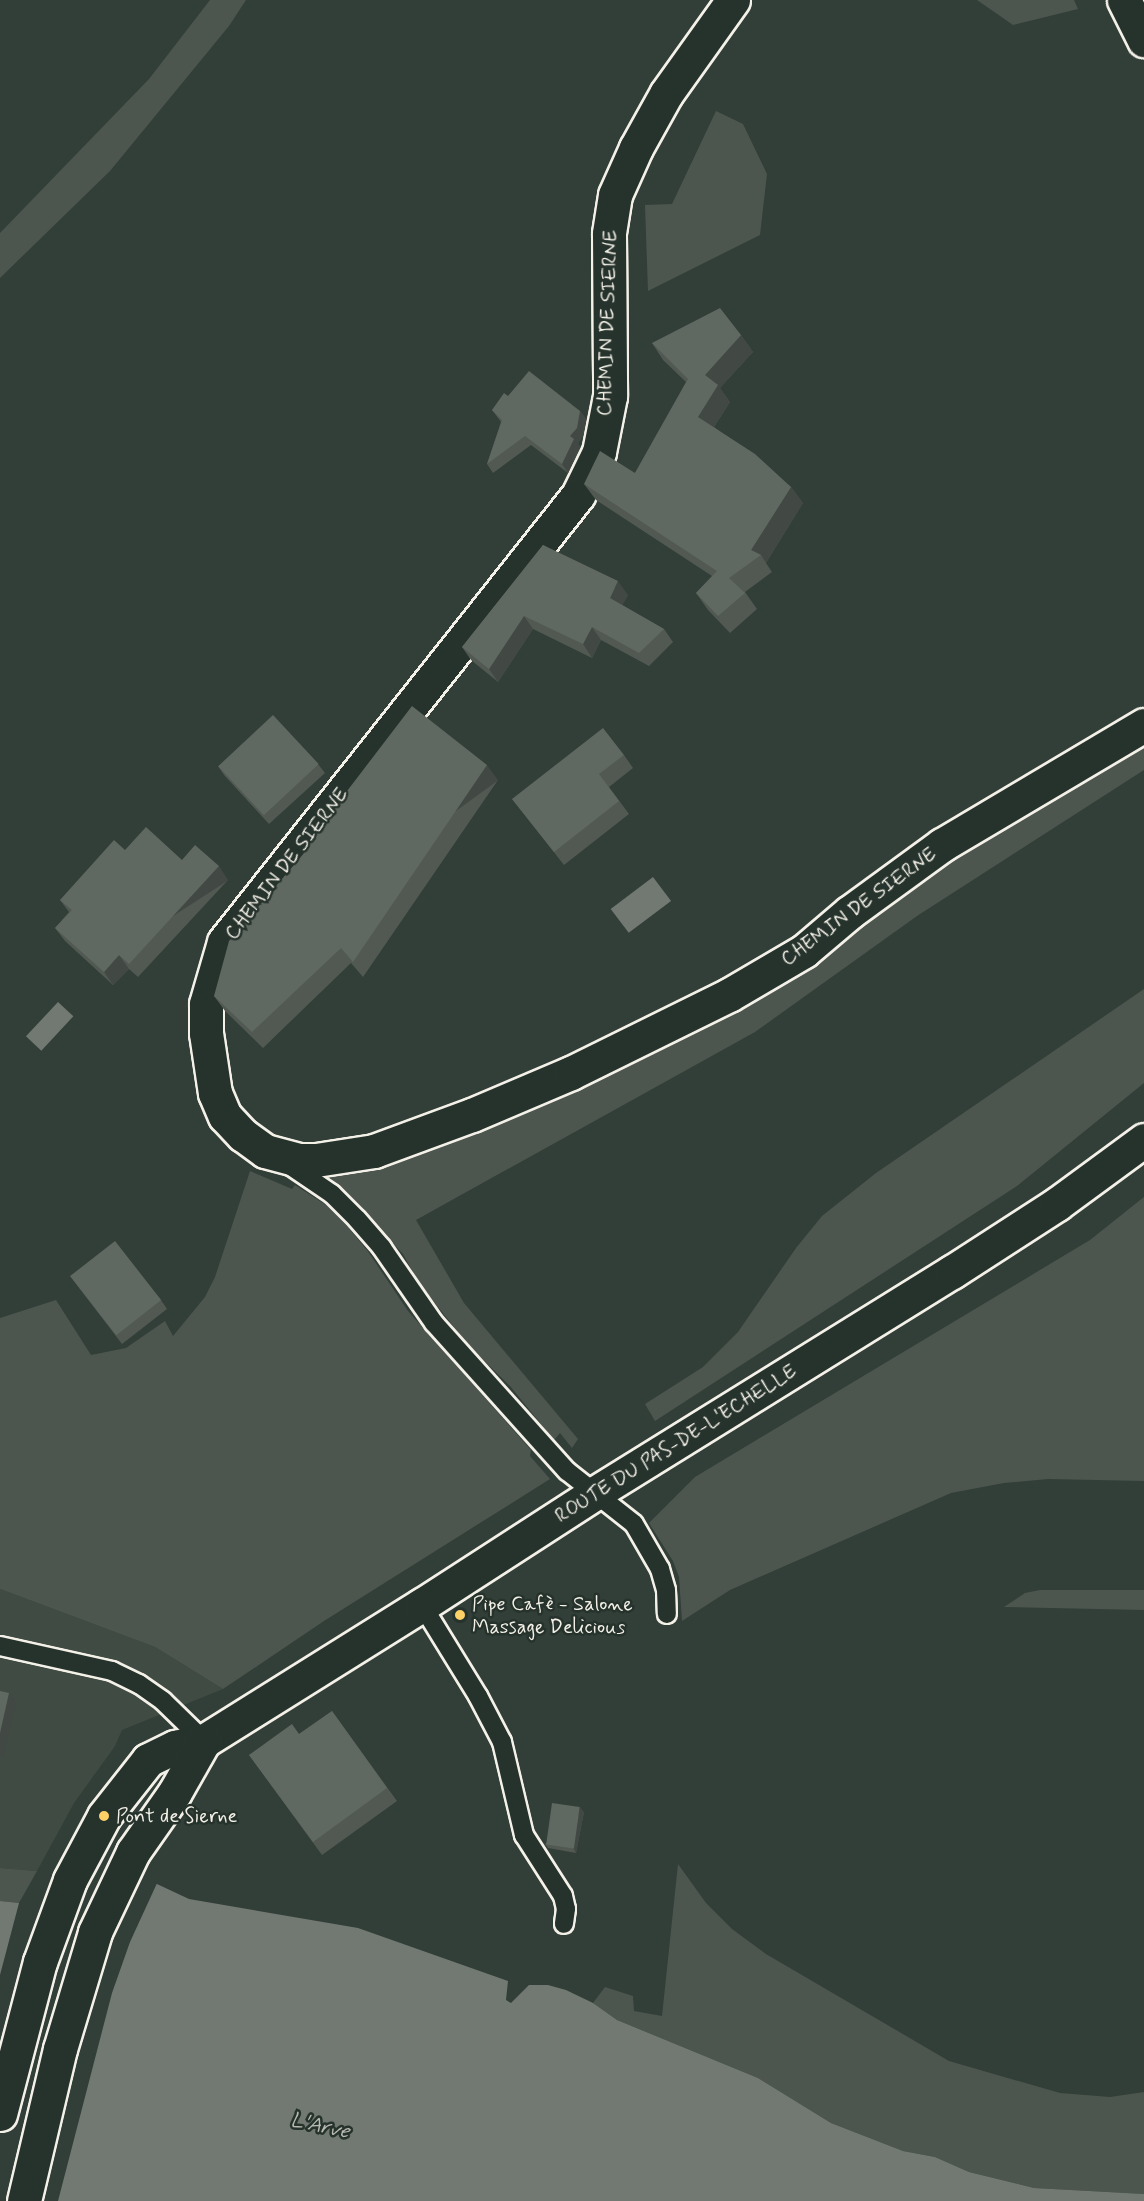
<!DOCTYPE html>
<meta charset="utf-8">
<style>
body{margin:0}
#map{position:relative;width:1144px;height:2201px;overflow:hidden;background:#323e38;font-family:Mynerve,sans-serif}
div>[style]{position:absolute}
.built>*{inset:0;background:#404b44}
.green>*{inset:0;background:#4c564f}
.water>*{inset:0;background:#727972;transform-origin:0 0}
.pier>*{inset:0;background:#323e38}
.roads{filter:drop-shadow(2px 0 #f4f1e8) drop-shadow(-2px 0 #f4f1e8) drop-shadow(0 2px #f4f1e8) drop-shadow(0 -2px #f4f1e8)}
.lane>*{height:18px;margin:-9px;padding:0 9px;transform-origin:9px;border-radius:9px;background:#26332d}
.street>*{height:33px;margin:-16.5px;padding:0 16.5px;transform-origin:16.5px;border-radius:16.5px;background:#26332d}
.secondary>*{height:33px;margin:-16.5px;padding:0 16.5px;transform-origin:16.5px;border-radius:16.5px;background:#26332d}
.wall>*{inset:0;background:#525953}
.shaded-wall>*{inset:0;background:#424944;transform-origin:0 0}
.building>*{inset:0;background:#5f6861;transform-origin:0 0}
.dots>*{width:16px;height:16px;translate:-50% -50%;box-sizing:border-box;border:3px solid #26332d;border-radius:50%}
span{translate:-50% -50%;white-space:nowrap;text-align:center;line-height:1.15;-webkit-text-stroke:5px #26332d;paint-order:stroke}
.street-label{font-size:20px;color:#f4f1e8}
.poi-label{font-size:20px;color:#f4f1e8}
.left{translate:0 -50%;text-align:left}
.water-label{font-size:21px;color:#babbb3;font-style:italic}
</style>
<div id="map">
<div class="built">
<div style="clip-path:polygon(0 1589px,155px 1647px,223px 1689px,122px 1730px,115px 1746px,74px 1803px,37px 1871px,0 1868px)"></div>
</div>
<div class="green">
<div style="clip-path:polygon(210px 0,246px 0,229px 26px,110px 171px,0 278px,0 233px,149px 79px)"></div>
<div style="clip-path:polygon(977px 0,1074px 0,1078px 9px,1013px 25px)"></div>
<div style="clip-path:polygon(716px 111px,743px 124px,767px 174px,760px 235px,648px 291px,645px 205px,672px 204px)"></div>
<div style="clip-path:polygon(1144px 740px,1144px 770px,917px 916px,755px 1032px,416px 1220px,464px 1303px,578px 1439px,572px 1448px,560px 1433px,554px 1440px,510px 1386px,469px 1346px,419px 1283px,403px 1254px,327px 1174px,415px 1154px,729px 1015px,808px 967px,929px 875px,1118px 753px)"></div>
<div style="clip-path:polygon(1144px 989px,1144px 1083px,1017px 1186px,655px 1421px,645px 1404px,703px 1367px,738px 1332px,796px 1248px,822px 1216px,876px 1173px)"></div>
<div style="clip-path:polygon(250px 1171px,292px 1189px,295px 1185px,326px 1205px,347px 1226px,367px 1250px,408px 1311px,531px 1450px,530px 1456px,550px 1479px,324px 1621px,223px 1689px,155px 1647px,0 1589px,0 1318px,56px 1300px,91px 1355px,126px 1348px,165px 1321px,173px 1336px,205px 1297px,215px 1277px)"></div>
<div style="clip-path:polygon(1144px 1197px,1144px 1481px,1048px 1479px,1004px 1483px,951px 1493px,730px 1590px,682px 1621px,679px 1577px,673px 1561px,649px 1523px,695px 1477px,1090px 1240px)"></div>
<div style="clip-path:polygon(1040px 1590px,1144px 1590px,1144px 1610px,1004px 1607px,1025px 1593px)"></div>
<div style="clip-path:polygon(678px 1864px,706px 1903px,732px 1929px,766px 1954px,949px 2061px,1060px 2093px,1110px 2097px,1144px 2092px,1144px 2194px,1034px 2188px,969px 2172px,935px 2157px,903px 2151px,831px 2123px,758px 2078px,617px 2020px,593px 2003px,605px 1987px,633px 1996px,634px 2011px,662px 2016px)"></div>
<div style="clip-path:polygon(0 1868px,37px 1871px,19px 1903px,0 1901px)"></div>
</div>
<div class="water">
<div style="left:653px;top:877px;width:30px;height:53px;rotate:53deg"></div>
<div style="left:58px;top:1002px;width:21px;height:47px;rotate:43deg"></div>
<div style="clip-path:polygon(157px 1884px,189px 1899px,358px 1928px,508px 1981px,506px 2000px,511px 2003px,529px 1985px,548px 1985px,566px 1990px,593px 2003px,617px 2020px,758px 2078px,831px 2123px,903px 2151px,935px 2157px,969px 2172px,1034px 2188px,1144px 2194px,1144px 2201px,0 2201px,0 1901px,19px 1903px)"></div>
</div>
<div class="pier">
<div style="clip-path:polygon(158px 1881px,130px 1942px,112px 1993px,58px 2201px,0 2201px,0 1975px,19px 1903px,21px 1900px)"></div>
</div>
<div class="roads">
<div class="lane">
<div style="left:288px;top:1164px;width:53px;rotate:34.3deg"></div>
<div style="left:332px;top:1194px;width:35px;rotate:45deg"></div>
<div style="left:357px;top:1219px;width:38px;rotate:49deg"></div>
<div style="left:382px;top:1248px;width:91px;rotate:55.3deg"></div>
<div style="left:434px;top:1323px;width:199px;rotate:48.1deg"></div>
<div style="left:567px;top:1471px;width:85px;rotate:38.3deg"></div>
<div style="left:634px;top:1524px;width:52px;rotate:60deg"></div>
<div style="left:660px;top:1569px;width:22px;rotate:74deg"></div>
<div style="left:666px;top:1590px;width:24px;rotate:88deg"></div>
<div style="left:422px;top:1605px;width:107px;rotate:58.4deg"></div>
<div style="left:478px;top:1696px;width:52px;rotate:62.4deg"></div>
<div style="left:502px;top:1742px;width:96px;rotate:76.7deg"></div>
<div style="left:524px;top:1835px;width:72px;rotate:57.4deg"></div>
<div style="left:563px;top:1896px;width:13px;rotate:77deg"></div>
<div style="left:566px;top:1909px;width:15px;rotate:98deg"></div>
<div style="left:0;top:1646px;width:115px;rotate:12.6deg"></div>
<div style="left:112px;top:1671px;width:30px;rotate:26deg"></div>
<div style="left:139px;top:1684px;width:29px;rotate:35deg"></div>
<div style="left:163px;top:1701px;width:57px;rotate:44.3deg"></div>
</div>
<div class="street">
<div style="left:733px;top:0;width:115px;rotate:125.5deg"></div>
<div style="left:666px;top:94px;width:62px;rotate:119.1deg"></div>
<div style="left:636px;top:148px;width:51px;rotate:114.1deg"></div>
<div style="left:615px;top:195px;width:39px;rotate:99deg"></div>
<div style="left:609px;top:234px;width:162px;rotate:89.6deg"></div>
<div style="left:610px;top:396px;width:57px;rotate:101.1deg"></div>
<div style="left:599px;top:452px;width:48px;rotate:116deg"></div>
<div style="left:578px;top:495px;width:570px;rotate:128.38deg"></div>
<div style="left:224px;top:942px;width:65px;rotate:106.2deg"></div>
<div style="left:206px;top:1004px;width:29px;rotate:90deg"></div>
<div style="left:206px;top:1033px;width:61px;rotate:81.5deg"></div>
<div style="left:215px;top:1093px;width:25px;rotate:67deg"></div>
<div style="left:225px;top:1116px;width:26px;rotate:47deg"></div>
<div style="left:243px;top:1135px;width:27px;rotate:36deg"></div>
<div style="left:265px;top:1151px;width:34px;rotate:15deg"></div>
<div style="left:298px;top:1160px;width:18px"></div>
<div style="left:316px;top:1160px;width:59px;rotate:-8.8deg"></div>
<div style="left:374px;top:1151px;width:104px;rotate:-20.2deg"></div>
<div style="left:472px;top:1115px;width:108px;rotate:-23deg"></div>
<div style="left:571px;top:1073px;width:176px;rotate:-26.3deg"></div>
<div style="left:729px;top:995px;width:87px;rotate:-30.4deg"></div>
<div style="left:804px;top:951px;width:60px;rotate:-40.3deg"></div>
<div style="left:850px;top:912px;width:114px;rotate:-36.1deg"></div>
<div style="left:942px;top:845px;width:235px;rotate:-30.7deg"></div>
</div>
<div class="secondary">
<div style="left:1124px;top:0;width:45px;rotate:63.4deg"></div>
<div style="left:0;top:2114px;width:157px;rotate:-75.3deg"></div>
<div style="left:40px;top:1962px;width:87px;rotate:-69.9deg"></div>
<div style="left:70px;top:1880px;width:72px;rotate:-62deg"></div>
<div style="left:104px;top:1816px;width:71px;rotate:-51.8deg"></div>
<div style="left:148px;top:1760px;width:30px;rotate:-26deg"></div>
<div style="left:175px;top:1747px;width:30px;rotate:-12deg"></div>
<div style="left:204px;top:1741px;width:257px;rotate:-32deg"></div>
<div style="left:422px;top:1605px;width:206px;rotate:-32.9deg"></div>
<div style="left:595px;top:1493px;width:420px;rotate:-31.8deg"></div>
<div style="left:952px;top:1272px;width:125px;rotate:-32.9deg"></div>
<div style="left:1057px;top:1204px;width:108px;rotate:-36.3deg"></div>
<div style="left:24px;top:2201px;width:156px;rotate:-76.7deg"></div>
<div style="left:60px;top:2049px;width:122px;rotate:-73.3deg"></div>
<div style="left:95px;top:1932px;width:89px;rotate:-64.6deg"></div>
<div style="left:133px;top:1852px;width:73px;rotate:-55deg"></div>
<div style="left:175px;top:1792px;width:59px;rotate:-60.4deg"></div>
</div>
</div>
<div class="wall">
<div style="clip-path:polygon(741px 335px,753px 352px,720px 388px,730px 402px,714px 427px,791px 487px,803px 503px,766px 563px,772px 572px,745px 592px,757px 609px,730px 633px,708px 610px,696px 593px,712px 576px,596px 500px,584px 484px,635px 473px,686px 382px,663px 360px,652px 343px)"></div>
<div style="clip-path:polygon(508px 396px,580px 411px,586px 419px,583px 436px,578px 443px,580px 447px,568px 473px,531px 445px,493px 473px,487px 464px,501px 422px,492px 410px)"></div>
<div style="clip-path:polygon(543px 545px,628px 595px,622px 605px,664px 629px,673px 642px,649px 666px,601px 640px,592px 658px,533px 629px,498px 682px,471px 660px,462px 647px)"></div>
<div style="clip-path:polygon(624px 755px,633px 768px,609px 787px,629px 814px,564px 865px,512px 799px)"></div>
<div style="clip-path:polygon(318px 764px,325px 773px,269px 824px,224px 775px,218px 766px)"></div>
<div style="clip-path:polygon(498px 780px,363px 977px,351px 963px,263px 1048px,225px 1011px,214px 996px,304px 853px,302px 850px)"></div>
<div style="clip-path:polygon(125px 850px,182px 860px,228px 880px,138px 977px,129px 969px,113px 985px,65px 941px,55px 928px,69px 912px,60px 900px)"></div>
<div style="clip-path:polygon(70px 1276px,161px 1300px,167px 1309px,122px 1344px)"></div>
<div style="clip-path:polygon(332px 1711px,397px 1801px,322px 1855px,249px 1755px,299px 1734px)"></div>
<div style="clip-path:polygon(584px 1812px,576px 1853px,548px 1848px,545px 1844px)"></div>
</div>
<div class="shaded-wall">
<div style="clip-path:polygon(741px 335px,753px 352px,720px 388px,730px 402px,710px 433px,698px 417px,705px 375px)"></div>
<div style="clip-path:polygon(580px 411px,586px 419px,583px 436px,578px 443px,580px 447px,568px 473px,562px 464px,570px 436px)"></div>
<div style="clip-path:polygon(791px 487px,803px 503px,766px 563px,761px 555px,751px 550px)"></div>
<div style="clip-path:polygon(618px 581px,628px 595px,619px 612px,610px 598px)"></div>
<div style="clip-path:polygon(524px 616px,533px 629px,498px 682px,489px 669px)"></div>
<div style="clip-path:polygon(592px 627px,601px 640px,592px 658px,583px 644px)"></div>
<div style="left:487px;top:765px;width:19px;height:238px;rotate:54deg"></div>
<div style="left:219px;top:866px;width:17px;height:133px;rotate:57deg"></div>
<div style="clip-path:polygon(119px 955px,129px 969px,113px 985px,104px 972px)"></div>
<div style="clip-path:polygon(9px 1693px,16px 1702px,3px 1759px,0 1755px,0 1733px)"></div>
<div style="clip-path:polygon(580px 1807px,584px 1812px,576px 1853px,573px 1848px)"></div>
</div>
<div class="building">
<div style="clip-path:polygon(720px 308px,741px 335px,705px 375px,718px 385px,698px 417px,755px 454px,791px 487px,751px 550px,761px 555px,729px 578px,745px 593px,718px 616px,696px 593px,717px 571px,584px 484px,600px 451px,635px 473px,688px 379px,652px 343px)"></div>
<div style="clip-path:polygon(529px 371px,580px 411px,577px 428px,570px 436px,574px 439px,562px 464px,525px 436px,487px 464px,502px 420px,492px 410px,504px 393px,508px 396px)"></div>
<div style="clip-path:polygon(543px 545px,618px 581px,610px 598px,664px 629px,639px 653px,592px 627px,583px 644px,524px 616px,489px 669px,462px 647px)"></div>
<div style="clip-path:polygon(412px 706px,487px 765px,353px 962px,341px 948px,252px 1032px,214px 996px,229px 941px,305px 852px,302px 850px)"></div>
<div style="left:273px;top:715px;width:67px;height:75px;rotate:47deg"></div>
<div style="clip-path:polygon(603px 728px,624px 755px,599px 774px,619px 801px,554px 852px,512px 799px)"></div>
<div style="clip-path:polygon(146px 827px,182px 860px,195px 845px,219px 866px,129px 964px,119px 955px,104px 972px,55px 928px,72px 910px,60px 900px,114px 840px,125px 850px)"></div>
<div style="left:115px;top:1241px;width:75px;height:57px;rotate:52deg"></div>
<div style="clip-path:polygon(0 1691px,9px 1693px,0 1733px)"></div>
<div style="clip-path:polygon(332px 1711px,387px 1788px,313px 1842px,249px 1755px,292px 1724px,299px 1734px)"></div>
<div style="left:552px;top:1803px;width:28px;height:42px;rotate:8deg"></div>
</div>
<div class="dots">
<div style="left:460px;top:1615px;background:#ffd166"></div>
<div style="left:104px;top:1816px;background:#ffd166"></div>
</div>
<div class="street-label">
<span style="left:608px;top:323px;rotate:-88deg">CHEMIN DE SIERNE</span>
<span style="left:287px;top:864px;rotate:-52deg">CHEMIN DE SIERNE</span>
<span style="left:859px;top:907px;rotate:-36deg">CHEMIN DE SIERNE</span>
<span style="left:676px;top:1444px;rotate:-32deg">ROUTE DU PAS-DE-L'ECHELLE</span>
</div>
<div class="poi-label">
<span class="left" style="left:472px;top:1616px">Pipe Cafè - Salone<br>Massage Delicious</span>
<span class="left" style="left:116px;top:1816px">Pont de Sierne</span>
</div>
<div class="water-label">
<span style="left:320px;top:2126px;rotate:12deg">L'Arve</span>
</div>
</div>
